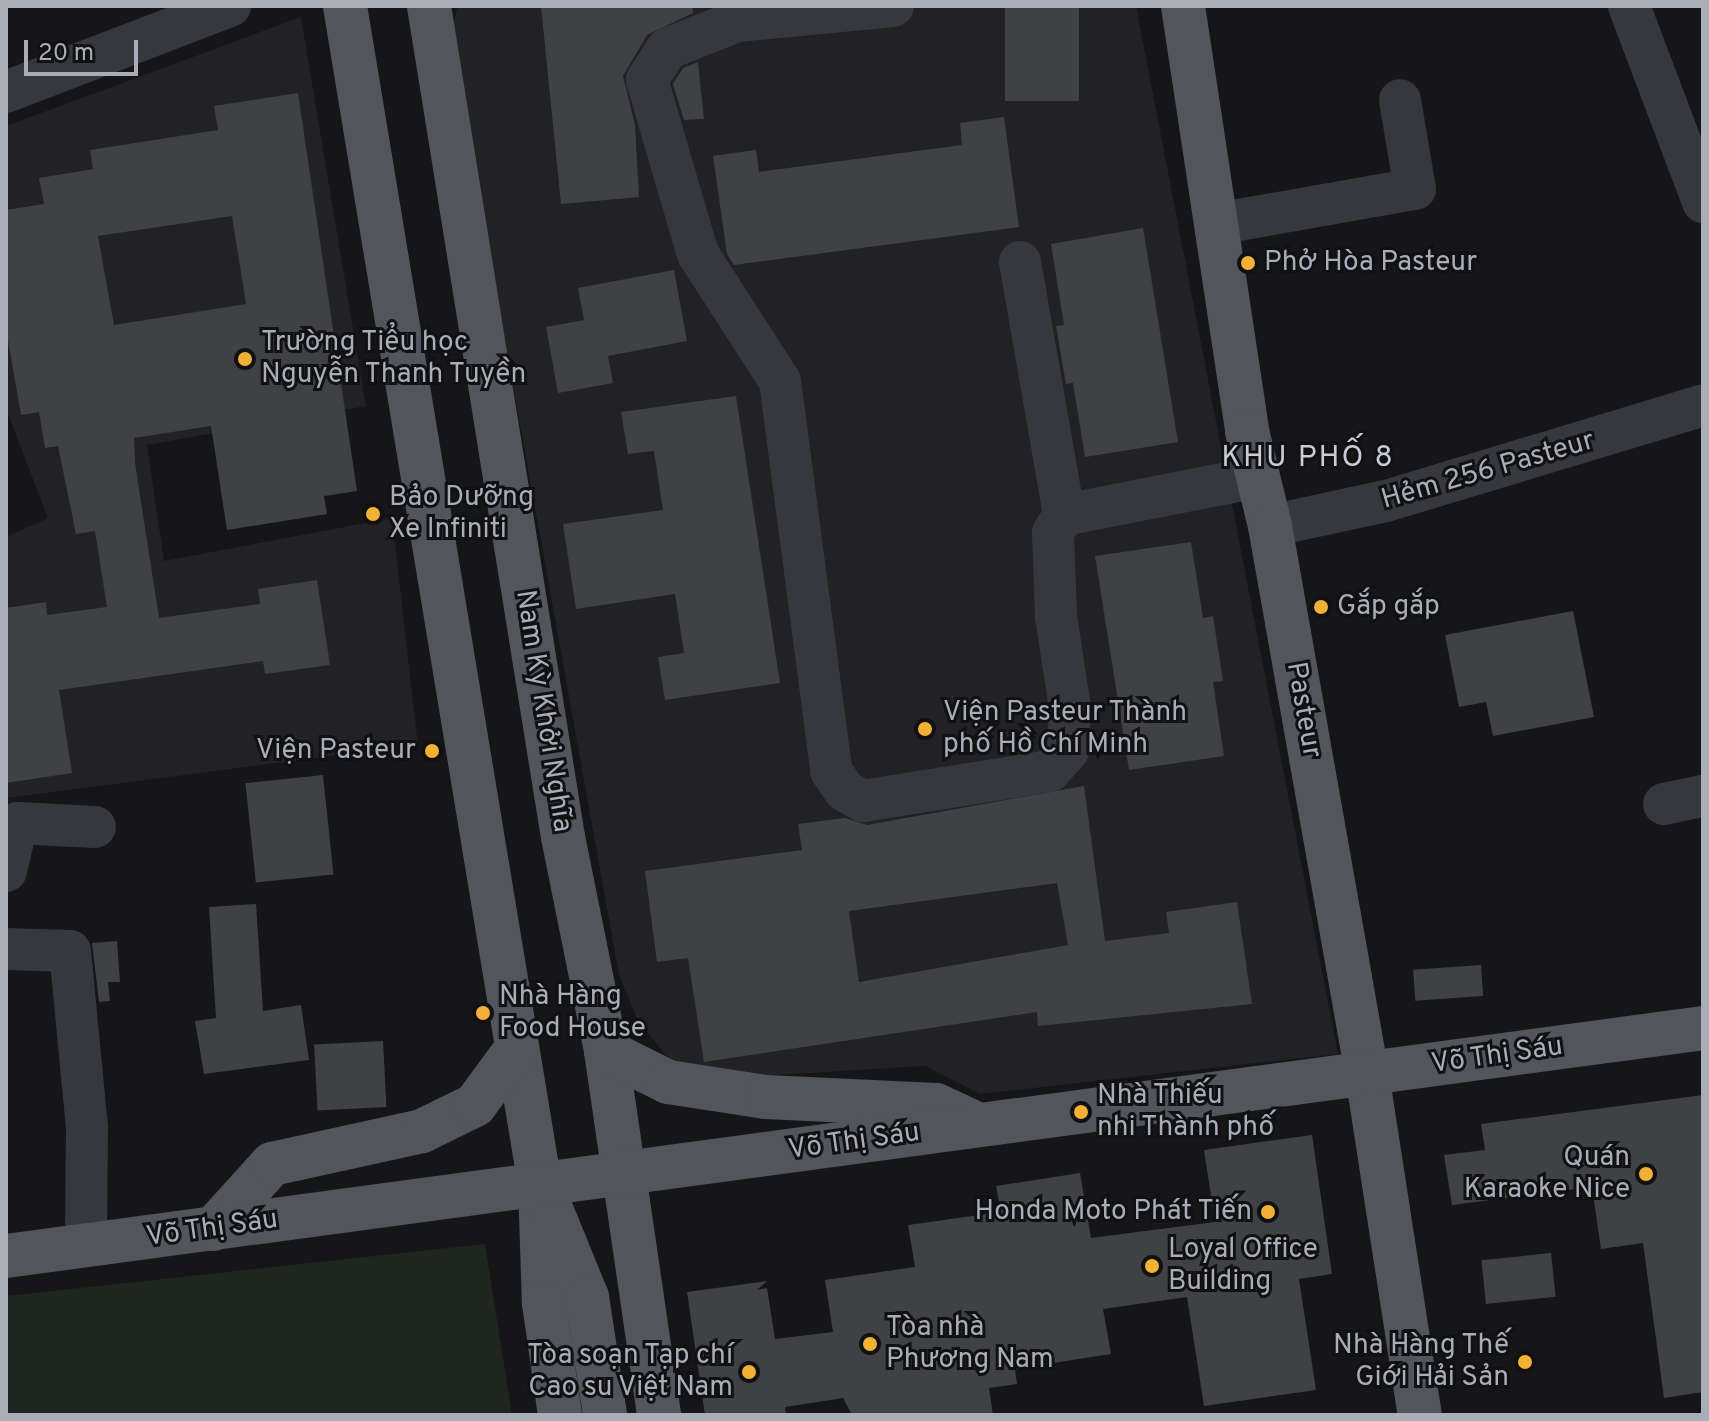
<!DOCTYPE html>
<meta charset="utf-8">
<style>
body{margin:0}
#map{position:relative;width:1709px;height:1421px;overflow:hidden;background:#161618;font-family:Overpass,sans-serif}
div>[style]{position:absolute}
.built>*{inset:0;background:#222225}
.green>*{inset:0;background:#1e261f}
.building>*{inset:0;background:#404145;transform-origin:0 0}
.minor>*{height:42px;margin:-21px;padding:0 21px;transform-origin:21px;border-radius:21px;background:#37383d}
.major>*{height:44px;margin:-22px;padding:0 22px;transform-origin:22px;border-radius:22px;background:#53555c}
.dots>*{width:22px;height:22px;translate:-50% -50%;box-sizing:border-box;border:4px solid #111113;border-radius:50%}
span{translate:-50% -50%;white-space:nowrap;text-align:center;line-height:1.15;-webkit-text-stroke:6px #111113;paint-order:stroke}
.poi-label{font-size:28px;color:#a8adb8}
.left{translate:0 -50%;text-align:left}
.right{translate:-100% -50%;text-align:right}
.street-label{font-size:28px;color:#a8adb8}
.neighbourhood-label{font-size:30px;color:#c9ccd4;letter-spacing:2px}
.frame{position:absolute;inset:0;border:8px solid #a8adb8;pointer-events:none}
.scale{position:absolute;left:24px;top:40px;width:114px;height:36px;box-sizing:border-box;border:4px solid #a8adb8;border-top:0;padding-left:10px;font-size:24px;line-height:28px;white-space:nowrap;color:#a8adb8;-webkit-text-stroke:6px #111113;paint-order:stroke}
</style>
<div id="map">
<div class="built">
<div style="clip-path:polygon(458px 6px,1136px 6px,1338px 1054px,980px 1094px,925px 1066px,708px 1079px,673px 1064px,638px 1021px,619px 975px,450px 35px)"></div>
<div style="clip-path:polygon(301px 17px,366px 406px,147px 445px,164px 561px,392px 518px,418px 745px,6px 798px,6px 537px,48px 518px,6px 409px,6px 126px)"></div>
</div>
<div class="green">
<div style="clip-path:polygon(485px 1244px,512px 1415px,6px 1415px,6px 1296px)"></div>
</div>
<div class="building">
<div style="clip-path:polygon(541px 6px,692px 6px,693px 13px,647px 35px,623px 76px,635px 125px,639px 197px,561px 204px)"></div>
<div style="left:1005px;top:6px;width:74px;height:95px"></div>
<div style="clip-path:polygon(698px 62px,704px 119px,684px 120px,673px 84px,683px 68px)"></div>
<div style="clip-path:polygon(evenodd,298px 93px,357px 491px,324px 496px,327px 514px,227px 530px,211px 426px,134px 438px,135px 463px,159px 618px,260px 604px,258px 589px,317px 580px,330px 665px,265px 674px,263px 661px,59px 690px,72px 773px,6px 783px,6px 608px,46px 602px,47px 615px,107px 607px,95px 531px,76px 534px,58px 446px,45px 448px,39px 412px,21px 415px,6px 329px,6px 210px,44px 204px,39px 178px,93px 169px,90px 150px,218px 130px,214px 106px,298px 93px,232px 216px,246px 304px,114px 325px,98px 236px,232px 216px)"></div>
<div style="clip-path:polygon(1004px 117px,1019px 227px,734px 265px,727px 254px,713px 156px,756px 150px,759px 172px,962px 145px,960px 123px)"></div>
<div style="clip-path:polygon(1143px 228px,1178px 442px,1085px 457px,1073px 383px,1066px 384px,1056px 326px,1064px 325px,1051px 244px)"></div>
<div style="clip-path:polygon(674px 270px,687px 341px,608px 356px,613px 383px,558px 393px,546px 327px,584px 320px,578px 288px)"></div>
<div style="clip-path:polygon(736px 396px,780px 683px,665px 700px,658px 657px,684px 653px,675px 594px,576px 609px,563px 524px,663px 510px,654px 451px,628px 454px,621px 412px)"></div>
<div style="clip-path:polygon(1191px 542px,1203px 618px,1213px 616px,1223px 681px,1213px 682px,1224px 756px,1129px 770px,1095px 556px)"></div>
<div style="clip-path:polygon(1573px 611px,1594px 717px,1493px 736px,1486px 702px,1459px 707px,1445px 635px)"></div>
<div style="left:323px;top:775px;width:100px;height:78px;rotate:84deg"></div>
<div style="clip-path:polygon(evenodd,1084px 786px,1105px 941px,1169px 933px,1166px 912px,1237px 902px,1252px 1004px,1038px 1026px,1037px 1012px,704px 1062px,688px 958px,657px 962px,645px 871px,802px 850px,798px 824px,845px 818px,867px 825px,1084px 786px,1057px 883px,1068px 945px,859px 982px,849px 911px,1057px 883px)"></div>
<div style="clip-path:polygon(256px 904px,263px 1011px,301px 1005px,309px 1060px,204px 1074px,195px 1021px,216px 1018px,209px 907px)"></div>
<div style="clip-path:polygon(117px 941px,120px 982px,108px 982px,110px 1001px,99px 1002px,92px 943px)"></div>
<div style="left:1481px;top:965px;width:31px;height:68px;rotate:86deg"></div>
<div style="left:383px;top:1041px;width:66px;height:69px;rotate:87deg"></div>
<div style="clip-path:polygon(1703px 1095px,1703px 1392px,1664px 1398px,1643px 1243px,1601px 1249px,1592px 1187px,1452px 1205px,1444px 1155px,1485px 1150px,1481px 1124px)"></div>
<div style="clip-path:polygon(1312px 1135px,1332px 1274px,1299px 1279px,1316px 1390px,1204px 1406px,1187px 1297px,1103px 1309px,1111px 1354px,1015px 1369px,1017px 1384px,989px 1388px,993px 1415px,852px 1415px,843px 1398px,785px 1407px,786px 1415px,705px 1415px,687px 1292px,767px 1281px,757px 1290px,767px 1288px,775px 1339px,833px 1332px,825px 1280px,915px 1267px,908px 1225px,1001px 1212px,996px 1186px,1080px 1173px,1091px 1238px,1215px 1222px,1204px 1150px)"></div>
<div style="left:1551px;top:1253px;width:44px;height:70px;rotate:84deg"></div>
</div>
<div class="minor">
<div style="left:893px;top:6px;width:157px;rotate:174.5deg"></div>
<div style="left:737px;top:21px;width:75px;rotate:158.2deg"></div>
<div style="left:667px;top:49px;width:37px;rotate:123deg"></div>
<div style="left:647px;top:80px;width:181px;rotate:73.7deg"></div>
<div style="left:698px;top:254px;width:151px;rotate:57.2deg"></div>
<div style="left:780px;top:381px;width:393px;rotate:82.5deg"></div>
<div style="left:831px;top:771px;width:24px;rotate:55deg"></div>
<div style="left:845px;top:791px;width:21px;rotate:29deg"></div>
<div style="left:863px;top:801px;width:189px;rotate:-9.1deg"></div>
<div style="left:1050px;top:771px;width:28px;rotate:-49deg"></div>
<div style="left:1068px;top:750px;width:42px;rotate:-87.3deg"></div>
<div style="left:1070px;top:708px;width:93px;rotate:-98.7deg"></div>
<div style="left:1056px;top:616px;width:83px;rotate:-92.1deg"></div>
<div style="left:1053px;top:533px;width:21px;rotate:-59deg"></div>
<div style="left:1064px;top:515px;width:197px;rotate:-11.1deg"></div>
<div style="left:1629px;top:6px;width:210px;rotate:69.3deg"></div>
<div style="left:6px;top:92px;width:240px;rotate:-21deg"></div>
<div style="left:1216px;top:224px;width:202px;rotate:-10deg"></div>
<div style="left:1415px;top:189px;width:90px;rotate:-99.6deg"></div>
<div style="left:1020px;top:262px;width:257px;rotate:80.1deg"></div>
<div style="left:1270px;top:526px;width:119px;rotate:-12.2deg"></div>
<div style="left:1386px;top:501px;width:331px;rotate:-16.8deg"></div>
<div style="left:1664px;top:804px;width:40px;rotate:-12deg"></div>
<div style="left:6px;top:871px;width:49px;rotate:-77.1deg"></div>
<div style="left:17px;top:823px;width:78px;rotate:2.9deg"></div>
<div style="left:6px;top:949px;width:64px;rotate:1.8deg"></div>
<div style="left:70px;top:951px;width:178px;rotate:84.5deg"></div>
<div style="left:87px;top:1128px;width:118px;rotate:90.5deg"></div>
</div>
<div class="major">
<div style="left:345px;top:6px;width:1195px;rotate:80.61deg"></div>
<div style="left:540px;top:1185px;width:118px;rotate:88.1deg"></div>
<div style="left:544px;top:1303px;width:113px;rotate:81.9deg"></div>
<div style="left:429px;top:6px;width:842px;rotate:80.84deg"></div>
<div style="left:563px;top:837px;width:218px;rotate:78.6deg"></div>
<div style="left:606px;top:1051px;width:368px;rotate:81.7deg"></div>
<div style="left:1183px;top:6px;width:430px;rotate:81.4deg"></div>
<div style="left:1247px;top:431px;width:98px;rotate:76.4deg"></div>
<div style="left:1270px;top:526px;width:557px;rotate:79.96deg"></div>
<div style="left:1367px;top:1074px;width:345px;rotate:81.2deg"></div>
<div style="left:606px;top:1051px;width:69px;rotate:26.6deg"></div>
<div style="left:668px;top:1082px;width:99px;rotate:8.7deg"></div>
<div style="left:766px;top:1097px;width:170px;rotate:2.7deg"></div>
<div style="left:936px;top:1105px;width:38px;rotate:25deg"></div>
<div style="left:551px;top:1209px;width:95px;rotate:67.8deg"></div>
<div style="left:587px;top:1297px;width:119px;rotate:81.3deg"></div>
<div style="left:213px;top:1229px;width:88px;rotate:-47.8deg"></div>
<div style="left:272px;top:1164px;width:154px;rotate:-12.4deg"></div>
<div style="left:422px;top:1131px;width:59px;rotate:-26.1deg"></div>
<div style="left:475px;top:1105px;width:71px;rotate:-53.6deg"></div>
<div style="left:6px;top:1256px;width:1712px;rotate:-7.65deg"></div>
</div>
<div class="dots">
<div style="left:1248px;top:263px;background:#f2b134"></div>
<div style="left:245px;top:359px;background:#f2b134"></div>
<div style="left:373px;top:514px;background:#f2b134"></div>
<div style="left:1321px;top:607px;background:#f2b134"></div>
<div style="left:925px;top:729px;background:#f2b134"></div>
<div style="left:432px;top:751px;background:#f2b134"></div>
<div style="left:483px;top:1013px;background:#f2b134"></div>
<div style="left:1081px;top:1112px;background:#f2b134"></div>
<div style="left:1646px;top:1174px;background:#f2b134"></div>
<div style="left:1268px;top:1212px;background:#f2b134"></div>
<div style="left:1152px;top:1266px;background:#f2b134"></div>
<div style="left:870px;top:1344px;background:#f2b134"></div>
<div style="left:1525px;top:1362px;background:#f2b134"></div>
<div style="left:749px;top:1372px;background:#f2b134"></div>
</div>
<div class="poi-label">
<span class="left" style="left:1264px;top:263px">Phở Hòa Pasteur</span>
<span class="left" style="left:261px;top:359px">Trường Tiểu học<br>Nguyễn Thanh Tuyền</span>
<span class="left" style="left:389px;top:514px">Bảo Dưỡng<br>Xe Infiniti</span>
<span class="left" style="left:1337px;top:607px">Gắp gắp</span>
<span class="left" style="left:943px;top:729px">Viện Pasteur Thành<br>phố Hồ Chí Minh</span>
<span class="right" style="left:416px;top:751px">Viện Pasteur</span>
<span class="left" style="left:499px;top:1013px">Nhà Hàng<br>Food House</span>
<span class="left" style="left:1097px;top:1112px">Nhà Thiếu<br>nhi Thành phố</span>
<span class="right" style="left:1630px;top:1174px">Quán<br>Karaoke Nice</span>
<span class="right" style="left:1252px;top:1212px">Honda Moto Phát Tiến</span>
<span class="left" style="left:1168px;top:1266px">Loyal Office<br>Building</span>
<span class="left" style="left:886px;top:1344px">Tòa nhà<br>Phương Nam</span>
<span class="right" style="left:1509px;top:1362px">Nhà Hàng Thế<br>Giới Hải Sản</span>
<span class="right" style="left:733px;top:1372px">Tòa soạn Tạp chí<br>Cao su Việt Nam</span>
</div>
<div class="street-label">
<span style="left:1488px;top:471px;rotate:-16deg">Hẻm 256 Pasteur</span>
<span style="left:1303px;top:710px;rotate:80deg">Pasteur</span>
<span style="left:543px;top:711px;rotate:81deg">Nam Kỳ Khởi Nghĩa</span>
<span style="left:1497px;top:1056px;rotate:-8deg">Võ Thị Sáu</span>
<span style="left:854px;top:1142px;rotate:-8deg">Võ Thị Sáu</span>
<span style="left:212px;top:1229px;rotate:-8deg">Võ Thị Sáu</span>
</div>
<div class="neighbourhood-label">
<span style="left:1308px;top:459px">KHU PHỐ 8</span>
</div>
<div class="frame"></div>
<div class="scale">20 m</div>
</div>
